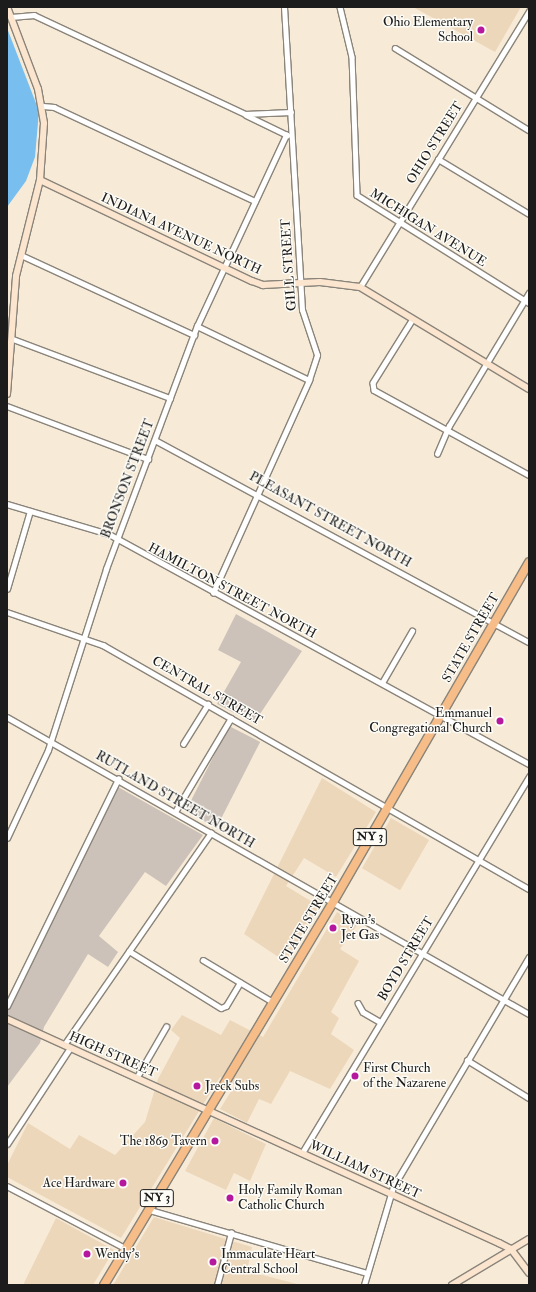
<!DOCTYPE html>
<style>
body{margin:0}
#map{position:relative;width:536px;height:1292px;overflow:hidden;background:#f7ebd7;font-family:"IM FELL Double Pica",serif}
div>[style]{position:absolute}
.built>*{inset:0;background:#edd7bb;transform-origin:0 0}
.industrial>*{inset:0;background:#ccc2b9;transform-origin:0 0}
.water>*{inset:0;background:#78bff0}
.roads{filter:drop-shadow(1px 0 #8a847a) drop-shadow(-1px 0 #8a847a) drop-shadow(0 1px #8a847a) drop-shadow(0 -1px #8a847a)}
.street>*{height:4.5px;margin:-2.25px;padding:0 2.25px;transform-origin:2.25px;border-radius:2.25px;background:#fff}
.secondary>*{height:6px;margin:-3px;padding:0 3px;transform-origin:3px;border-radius:3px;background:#fce5cf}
.highway>*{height:8px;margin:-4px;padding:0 4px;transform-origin:4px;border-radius:4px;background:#f7bd88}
.dots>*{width:11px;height:11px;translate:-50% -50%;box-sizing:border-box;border:2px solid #fdfcf7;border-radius:50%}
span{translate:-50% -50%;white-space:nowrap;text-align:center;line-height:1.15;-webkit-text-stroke:3px #fdfcf7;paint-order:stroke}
.shield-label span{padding:1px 3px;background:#fdfcf7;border:1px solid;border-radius:3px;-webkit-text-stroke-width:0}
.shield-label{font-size:12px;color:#1c1c1c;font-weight:700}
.poi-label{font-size:13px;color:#1c1c1c}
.right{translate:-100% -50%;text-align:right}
.left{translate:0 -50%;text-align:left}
.street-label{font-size:13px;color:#1c1c1c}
.frame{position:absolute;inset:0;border:8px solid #1c1c1c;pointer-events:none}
</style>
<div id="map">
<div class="built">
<div style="clip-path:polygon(413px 7px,521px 7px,495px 52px)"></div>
<div style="clip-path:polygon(322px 778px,376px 812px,336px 877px,304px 858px,286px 886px,319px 906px,286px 962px,244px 934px)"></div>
<div style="left:391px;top:818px;width:44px;height:58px;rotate:30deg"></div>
<div style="clip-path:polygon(337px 912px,358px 924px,340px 949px,359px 961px,331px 1012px,339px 1018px,331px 1034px,354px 1050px,330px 1089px,290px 1071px,271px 1104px,259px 1099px,247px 1123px,220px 1109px,235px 1085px,220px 1077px,121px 1238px,7px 1177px,7px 1165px,28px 1123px,70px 1149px,79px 1135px,115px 1155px,145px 1122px,158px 1079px,180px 1038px,171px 1030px,182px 1015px,221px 1035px,230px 1020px,263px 1037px)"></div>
<div style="clip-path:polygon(214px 1118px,266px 1144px,250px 1181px,234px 1173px,226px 1190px,185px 1171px)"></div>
<div style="clip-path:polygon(154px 1217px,252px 1247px,247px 1271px,301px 1285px,113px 1285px)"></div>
<div style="clip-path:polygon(56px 1218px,114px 1250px,93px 1285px,23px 1285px)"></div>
</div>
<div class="industrial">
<div style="clip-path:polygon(236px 614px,302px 651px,254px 723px,217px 704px,241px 662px,218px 650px)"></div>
<div style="left:229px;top:726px;width:35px;height:96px;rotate:27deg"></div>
<div style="clip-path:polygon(118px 787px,203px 835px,166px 886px,145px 872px,99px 936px,118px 952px,108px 967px,88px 954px,44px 1027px,40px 1043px,7px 1087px,7px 1011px)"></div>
</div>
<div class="water">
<div style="clip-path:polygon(7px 28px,39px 111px,35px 157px,26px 181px,7px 207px)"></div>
</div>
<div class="roads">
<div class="street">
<div style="left:340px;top:7px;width:51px;rotate:76.5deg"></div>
<div style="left:352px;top:57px;width:138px;rotate:87.9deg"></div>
<div style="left:357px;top:195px;width:203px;rotate:32.1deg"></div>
<div style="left:11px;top:17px;width:23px;rotate:-5deg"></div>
<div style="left:34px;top:15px;width:233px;rotate:25.1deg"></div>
<div style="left:245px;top:114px;width:46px;rotate:-2.5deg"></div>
<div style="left:395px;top:48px;width:157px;rotate:31.5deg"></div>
<div style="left:43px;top:106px;width:11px;rotate:5deg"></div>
<div style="left:54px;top:107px;width:222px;rotate:25.1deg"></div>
<div style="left:246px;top:115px;width:46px;rotate:26deg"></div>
<div style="left:438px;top:159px;width:106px;rotate:31.1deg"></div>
<div style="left:21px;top:255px;width:191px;rotate:24.8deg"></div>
<div style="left:360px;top:287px;width:324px;rotate:-58.5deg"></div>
<div style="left:413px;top:319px;width:75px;rotate:122deg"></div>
<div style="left:373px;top:383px;width:7px;rotate:82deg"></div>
<div style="left:374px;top:390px;width:177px;rotate:28.7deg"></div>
<div style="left:197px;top:326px;width:124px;rotate:25.7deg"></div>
<div style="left:13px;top:339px;width:168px;rotate:20.6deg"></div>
<div style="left:7px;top:406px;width:151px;rotate:20.6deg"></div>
<div style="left:155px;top:440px;width:425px;rotate:28.4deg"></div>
<div style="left:437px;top:454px;width:30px;rotate:-67deg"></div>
<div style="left:449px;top:426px;width:155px;rotate:-59deg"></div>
<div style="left:7px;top:504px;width:106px;rotate:16.4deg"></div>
<div style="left:109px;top:534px;width:479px;rotate:28.7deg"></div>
<div style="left:7px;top:589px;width:81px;rotate:-73.6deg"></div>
<div style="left:213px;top:593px;width:234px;rotate:-65.7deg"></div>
<div style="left:309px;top:380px;width:26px;rotate:-72deg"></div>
<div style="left:317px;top:355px;width:47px;rotate:-108.4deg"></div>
<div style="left:302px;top:310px;width:304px;rotate:-93.4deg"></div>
<div style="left:7px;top:612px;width:102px;rotate:19deg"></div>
<div style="left:103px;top:645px;width:491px;rotate:29.8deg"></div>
<div style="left:382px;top:683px;width:60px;rotate:-60deg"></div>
<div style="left:7px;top:717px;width:601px;rotate:29.64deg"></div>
<div style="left:183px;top:744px;width:47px;rotate:-58deg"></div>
<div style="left:175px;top:812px;width:109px;rotate:-59.2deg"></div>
<div style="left:7px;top:838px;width:97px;rotate:-65deg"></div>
<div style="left:48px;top:750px;width:190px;rotate:-72.2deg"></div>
<div style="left:106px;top:569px;width:259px;rotate:-69.5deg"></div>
<div style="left:197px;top:326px;width:211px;rotate:-65deg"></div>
<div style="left:129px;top:951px;width:108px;rotate:31.8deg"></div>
<div style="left:221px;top:1008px;width:5px;rotate:-22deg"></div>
<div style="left:226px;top:1006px;width:27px;rotate:-59deg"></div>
<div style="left:203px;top:960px;width:82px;rotate:31deg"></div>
<div style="left:358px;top:1003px;width:10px;rotate:61deg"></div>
<div style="left:363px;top:1012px;width:20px;rotate:30deg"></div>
<div style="left:7px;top:1006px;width:253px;rotate:-63.9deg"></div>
<div style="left:64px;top:1045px;width:258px;rotate:-55.3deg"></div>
<div style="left:467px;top:1060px;width:73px;rotate:31.5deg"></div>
<div style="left:137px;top:1077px;width:58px;rotate:-59.9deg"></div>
<div style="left:7px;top:1144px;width:115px;rotate:-56.7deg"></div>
<div style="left:302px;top:1153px;width:440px;rotate:-58.9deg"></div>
<div style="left:7px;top:1186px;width:136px;rotate:27.7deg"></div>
<div style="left:150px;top:1210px;width:226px;rotate:16.2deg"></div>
<div style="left:217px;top:1285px;width:54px;rotate:-74.9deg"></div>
<div style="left:364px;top:1285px;width:102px;rotate:-73.5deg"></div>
<div style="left:393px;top:1187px;width:267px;rotate:-59.4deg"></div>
</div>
<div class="secondary">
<div style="left:40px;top:180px;width:235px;rotate:25.5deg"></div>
<div style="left:252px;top:281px;width:12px;rotate:20deg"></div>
<div style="left:263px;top:285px;width:57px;rotate:-3deg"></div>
<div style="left:320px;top:282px;width:40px;rotate:7.1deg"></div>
<div style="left:360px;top:287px;width:197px;rotate:31.1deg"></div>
<div style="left:7px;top:394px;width:118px;rotate:-85.6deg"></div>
<div style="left:16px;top:276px;width:99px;rotate:-76deg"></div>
<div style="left:40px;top:180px;width:57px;rotate:-86deg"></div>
<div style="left:44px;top:123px;width:35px;rotate:-100deg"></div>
<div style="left:38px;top:89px;width:88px;rotate:-110.7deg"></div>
<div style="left:7px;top:1019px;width:541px;rotate:24.48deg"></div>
<div style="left:499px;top:1243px;width:13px;rotate:27deg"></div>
<div style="left:511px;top:1249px;width:30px;rotate:53deg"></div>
<div style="left:452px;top:1285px;width:90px;rotate:-30.9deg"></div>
</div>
<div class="highway">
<div style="left:104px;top:1285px;width:446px;rotate:-59.1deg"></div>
<div style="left:333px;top:902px;width:392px;rotate:-60deg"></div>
</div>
</div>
<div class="dots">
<div style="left:481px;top:30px;background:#b5179e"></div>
<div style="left:500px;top:721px;background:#b5179e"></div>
<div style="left:333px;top:928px;background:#b5179e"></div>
<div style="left:355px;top:1076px;background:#b5179e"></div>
<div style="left:197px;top:1086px;background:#b5179e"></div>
<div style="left:215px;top:1141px;background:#b5179e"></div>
<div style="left:123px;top:1183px;background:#b5179e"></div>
<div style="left:230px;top:1198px;background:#b5179e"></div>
<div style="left:87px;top:1254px;background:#b5179e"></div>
<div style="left:213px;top:1262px;background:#b5179e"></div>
</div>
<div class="shield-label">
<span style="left:370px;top:837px">NY 3</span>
<span style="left:157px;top:1198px">NY 3</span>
</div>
<div class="poi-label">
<span class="right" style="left:473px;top:30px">Ohio Elementary<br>School</span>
<span class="right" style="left:492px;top:721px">Emmanuel<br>Congregational Church</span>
<span class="left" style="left:341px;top:928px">Ryan's<br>Jet Gas</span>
<span class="left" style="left:363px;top:1076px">First Church<br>of the Nazarene</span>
<span class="left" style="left:205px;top:1086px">Jreck Subs</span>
<span class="right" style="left:207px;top:1141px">The 1869 Tavern</span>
<span class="right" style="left:115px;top:1183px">Ace Hardware</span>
<span class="left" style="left:238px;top:1198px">Holy Family Roman<br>Catholic Church</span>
<span class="left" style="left:95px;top:1254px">Wendy's</span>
<span class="left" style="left:221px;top:1262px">Immaculate Heart<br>Central School</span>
</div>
<div class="street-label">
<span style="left:435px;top:143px;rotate:-58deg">OHIO STREET</span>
<span style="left:428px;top:228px;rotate:32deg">MICHIGAN AVENUE</span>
<span style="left:181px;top:234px;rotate:25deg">INDIANA AVENUE NORTH</span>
<span style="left:289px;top:265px;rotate:-94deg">GILL STREET</span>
<span style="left:128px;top:479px;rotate:-69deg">BRONSON STREET</span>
<span style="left:330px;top:520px;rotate:29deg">PLEASANT STREET NORTH</span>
<span style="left:232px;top:591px;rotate:28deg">HAMILTON STREET NORTH</span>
<span style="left:471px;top:638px;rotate:-60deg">STATE STREET</span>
<span style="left:207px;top:691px;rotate:30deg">CENTRAL STREET</span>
<span style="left:175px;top:800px;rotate:30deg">RUTLAND STREET NORTH</span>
<span style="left:309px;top:919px;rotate:-59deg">STATE STREET</span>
<span style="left:406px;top:959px;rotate:-59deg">BOYD STREET</span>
<span style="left:113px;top:1055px;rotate:24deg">HIGH STREET</span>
<span style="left:365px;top:1170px;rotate:25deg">WILLIAM STREET</span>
</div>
<div class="frame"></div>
</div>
